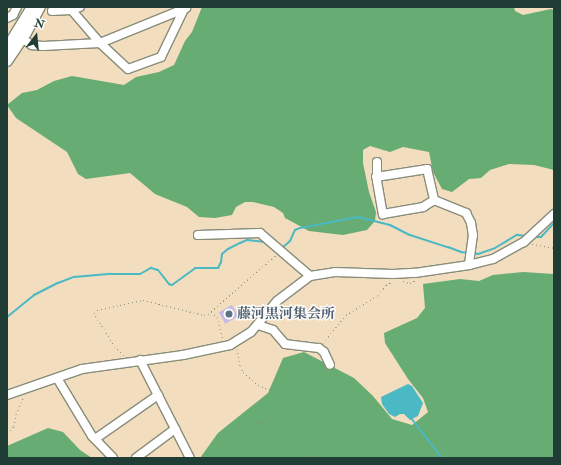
<!DOCTYPE html>
<meta charset="utf-8">
<style>
body{margin:0}
#map{position:relative;width:561px;height:465px;overflow:hidden;background:#f2ddbf;font-family:"IM FELL Double Pica","Noto Serif JP",serif}
div>[style]{position:absolute}
.forest>*{inset:0;background:#67ac72}
.water>*{inset:0;background:#4bb9c4}
.stream>*{height:2px;margin:-1px;padding:0 1px;transform-origin:1px;border-radius:1px;background:#4bb9c4}
.building>*{inset:0;background:#c4bae6;transform-origin:0 0}
.path>*{height:1px;margin-top:-0.5px;transform-origin:0;background:repeating-linear-gradient(90deg,#888d7a 0 1px,transparent 0 4px)}
.roads{filter:drop-shadow(1px 0 #888d7a) drop-shadow(-1px 0 #888d7a) drop-shadow(0 1px #888d7a) drop-shadow(0 -1px #888d7a)}
.minor>*{height:8px;margin:-4px;padding:0 4px;transform-origin:4px;border-radius:4px;background:#fff}
.major>*{height:10px;margin:-5px;padding:0 5px;transform-origin:5px;border-radius:5px;background:#fff}
.dots>*{width:11px;height:11px;translate:-50% -50%;box-sizing:border-box;border:2px solid #fdfcf7;border-radius:50%}
span{translate:-50% -50%;white-space:nowrap;text-align:center;line-height:1.15;-webkit-text-stroke:3px #fdfcf7;paint-order:stroke}
.service-label{font-size:14px;color:#4e5e75;font-weight:700}
.left{translate:0 -50%;text-align:left}
.frame{position:absolute;inset:0;border:8px solid #1f3d34;pointer-events:none}
.north{position:absolute;left:16px;top:16px;width:40px;height:40px;-webkit-text-stroke:3px #fdfcf7;paint-order:stroke;rotate:16deg;font-size:11px;font-weight:700;line-height:16px;text-align:center;color:#1f3d34}
.north::after{content:'';display:block;margin:auto;width:14px;height:18px;background:#1f3d34;clip-path:polygon(50% 0,100% 100%,50% 72%,0 100%)}
</style>
<div id="map">
<div class="forest">
<div style="clip-path:polygon(202px 7px,514px 7px,515px 11px,523px 15px,551px 9px,554px 10px,554px 170px,534px 165px,509px 164px,490px 170px,481px 178px,469px 179px,452px 192px,442px 189px,433px 172px,429px 152px,403px 147px,390px 152px,370px 146px,363px 150px,363px 163px,369px 192px,376px 212px,375px 221px,367px 230px,343px 235px,309px 231px,285px 218px,283px 213px,274px 207px,253px 202px,245px 202px,236px 207px,232px 215px,215px 218px,199px 217px,187px 207px,155px 194px,130px 173px,86px 179px,78px 174px,67px 152px,16px 118px,7px 105px,22px 93px,37px 90px,54px 81px,72px 76px,124px 85px,136px 77px,159px 72px,174px 65px,185px 41px,192px 32px)"></div>
<div style="clip-path:polygon(523px 272px,554px 274px,554px 458px,200px 458px,218px 433px,268px 393px,283px 358px,304px 352px,354px 378px,373px 396px,392px 419px,412px 425px,428px 412px,423px 398px,408px 379px,385px 343px,384px 333px,417px 318px,425px 308px,423px 284px,460px 279px,479px 281px,493px 275px)"></div>
<div style="clip-path:polygon(48px 428px,63px 432px,80px 450px,92px 458px,7px 458px,7px 446px)"></div>
</div>
<div class="water">
<div style="clip-path:polygon(408px 384px,412px 386px,423px 403px,418px 416px,410px 420px,404px 414px,400px 414px,395px 417px,389px 414px,382px 404px,381px 397px)"></div>
</div>
<div class="stream">
<div style="left:532px;top:237px;width:9px"></div>
<div style="left:541px;top:237px;width:19px;rotate:-47deg"></div>
<div style="left:281px;top:249px;width:12px;rotate:-42deg"></div>
<div style="left:290px;top:241px;width:12px;rotate:-66deg"></div>
<div style="left:295px;top:230px;width:5px;rotate:-22deg"></div>
<div style="left:300px;top:228px;width:59px;rotate:-10.7deg"></div>
<div style="left:358px;top:217px;width:33px;rotate:14deg"></div>
<div style="left:390px;top:225px;width:22px;rotate:27deg"></div>
<div style="left:410px;top:235px;width:40px;rotate:18deg"></div>
<div style="left:448px;top:247px;width:14px;rotate:21deg"></div>
<div style="left:461px;top:252px;width:7px;rotate:8deg"></div>
<div style="left:473px;top:253px;width:5px;rotate:11deg"></div>
<div style="left:478px;top:254px;width:18px;rotate:-19deg"></div>
<div style="left:495px;top:248px;width:26px;rotate:-31deg"></div>
<div style="left:517px;top:235px;width:11px;rotate:5deg"></div>
<div style="left:7px;top:317px;width:35px;rotate:-39deg"></div>
<div style="left:34px;top:295px;width:27px;rotate:-27deg"></div>
<div style="left:58px;top:283px;width:17px;rotate:-21deg"></div>
<div style="left:74px;top:277px;width:37px;rotate:-5deg"></div>
<div style="left:111px;top:274px;width:29px"></div>
<div style="left:140px;top:274px;width:13px;rotate:-29deg"></div>
<div style="left:151px;top:268px;width:7px;rotate:16deg"></div>
<div style="left:158px;top:270px;width:18px;rotate:52deg"></div>
<div style="left:169px;top:284px;width:3px;rotate:18deg"></div>
<div style="left:172px;top:285px;width:29px;rotate:-36deg"></div>
<div style="left:195px;top:268px;width:23px"></div>
<div style="left:218px;top:268px;width:7px;rotate:-63deg"></div>
<div style="left:221px;top:262px;width:8px;rotate:-83deg"></div>
<div style="left:222px;top:254px;width:8px;rotate:-40deg"></div>
<div style="left:228px;top:249px;width:13px;rotate:-27deg"></div>
<div style="left:240px;top:243px;width:8px;rotate:-23deg"></div>
<div style="left:247px;top:240px;width:18px;rotate:6deg"></div>
<div style="left:411px;top:418px;width:51px;rotate:52.2deg"></div>
</div>
<div class="building">
<div style="left:232px;top:305px;width:13px;height:15px;rotate:61deg"></div>
</div>
<div class="path">
<div style="left:532px;top:244px;width:22px;rotate:10deg"></div>
<div style="left:403px;top:281px;width:7px;rotate:16deg"></div>
<div style="left:410px;top:283px;width:7px;rotate:-27deg"></div>
<div style="left:211px;top:312px;width:8px;rotate:40deg"></div>
<div style="left:217px;top:317px;width:24px;rotate:75deg"></div>
<div style="left:323px;top:343px;width:36px;rotate:-51deg"></div>
<div style="left:346px;top:315px;width:38px;rotate:-32deg"></div>
<div style="left:378px;top:295px;width:13px;rotate:-51deg"></div>
<div style="left:386px;top:285px;width:8px;rotate:-30deg"></div>
<div style="left:237px;top:349px;width:17px;rotate:80deg"></div>
<div style="left:240px;top:366px;width:7px;rotate:63deg"></div>
<div style="left:243px;top:372px;width:20px;rotate:41deg"></div>
<div style="left:258px;top:385px;width:16px;rotate:22deg"></div>
<div style="left:273px;top:391px;width:16px;rotate:35deg"></div>
<div style="left:286px;top:400px;width:34px;rotate:137deg"></div>
<div style="left:261px;top:423px;width:10px;rotate:-151deg"></div>
<div style="left:124px;top:355px;width:12px;rotate:-138deg"></div>
<div style="left:115px;top:347px;width:40px;rotate:-122deg"></div>
<div style="left:94px;top:313px;width:4px;rotate:-45deg"></div>
<div style="left:97px;top:310px;width:47px;rotate:-12.3deg"></div>
<div style="left:143px;top:300px;width:63px;rotate:13.8deg"></div>
<div style="left:204px;top:315px;width:4px;rotate:-14deg"></div>
<div style="left:208px;top:314px;width:90px;rotate:-40.9deg"></div>
<div style="left:269px;top:417px;width:60px;rotate:43deg"></div>
<div style="left:7px;top:433px;width:10px;rotate:-45deg"></div>
<div style="left:14px;top:426px;width:12px;rotate:-81deg"></div>
<div style="left:16px;top:414px;width:17px;rotate:-66deg"></div>
</div>
<div class="roads">
<div class="minor">
<div style="left:69px;top:7px;width:48px;rotate:49.3deg"></div>
<div style="left:100px;top:43px;width:38px;rotate:43deg"></div>
<div style="left:128px;top:69px;width:35px;rotate:-20deg"></div>
<div style="left:161px;top:57px;width:55px;rotate:-64.4deg"></div>
<div style="left:52px;top:11px;width:19px;rotate:-3deg"></div>
<div style="left:71px;top:10px;width:9px;rotate:-18deg"></div>
<div style="left:7px;top:18px;width:7px;rotate:-27deg"></div>
<div style="left:13px;top:15px;width:9px;rotate:-63deg"></div>
<div style="left:23px;top:39px;width:11px;rotate:34deg"></div>
<div style="left:32px;top:45px;width:11px;rotate:5deg"></div>
<div style="left:43px;top:46px;width:57px;rotate:-3deg"></div>
<div style="left:100px;top:43px;width:93px;rotate:-22.1deg"></div>
<div style="left:377px;top:162px;width:19px;rotate:90deg"></div>
<div style="left:377px;top:181px;width:34px;rotate:80deg"></div>
<div style="left:383px;top:214px;width:41px;rotate:-9.9deg"></div>
<div style="left:423px;top:207px;width:13px;rotate:-32deg"></div>
<div style="left:434px;top:200px;width:35px;rotate:22deg"></div>
<div style="left:466px;top:213px;width:11px;rotate:63deg"></div>
<div style="left:471px;top:223px;width:12px;rotate:81deg"></div>
<div style="left:473px;top:235px;width:30px;rotate:98deg"></div>
<div style="left:376px;top:177px;width:52px;rotate:-8.9deg"></div>
<div style="left:427px;top:169px;width:32px;rotate:77deg"></div>
<div style="left:198px;top:235px;width:62px;rotate:-1.8deg"></div>
<div style="left:260px;top:233px;width:66px;rotate:40.7deg"></div>
<div style="left:258px;top:325px;width:16px;rotate:18deg"></div>
<div style="left:273px;top:330px;width:18px;rotate:49deg"></div>
<div style="left:285px;top:344px;width:34px;rotate:7deg"></div>
<div style="left:319px;top:348px;width:6px;rotate:39deg"></div>
<div style="left:324px;top:352px;width:14px;rotate:65deg"></div>
<div style="left:140px;top:360px;width:110px;rotate:63deg"></div>
<div style="left:57px;top:378px;width:68px;rotate:58.9deg"></div>
<div style="left:92px;top:436px;width:30px;rotate:46deg"></div>
<div style="left:7px;top:395px;width:79px;rotate:-19.1deg"></div>
<div style="left:82px;top:369px;width:102px;rotate:-7.9deg"></div>
<div style="left:183px;top:355px;width:48px;rotate:-12deg"></div>
<div style="left:230px;top:345px;width:25px;rotate:-32deg"></div>
<div style="left:251px;top:332px;width:40px;rotate:-50deg"></div>
<div style="left:277px;top:301px;width:41px;rotate:-37.1deg"></div>
<div style="left:310px;top:276px;width:25px;rotate:-9deg"></div>
<div style="left:335px;top:272px;width:58px;rotate:2deg"></div>
<div style="left:393px;top:274px;width:22px;rotate:-3deg"></div>
<div style="left:415px;top:273px;width:55px;rotate:-8.4deg"></div>
<div style="left:469px;top:265px;width:25px;rotate:-14deg"></div>
<div style="left:493px;top:259px;width:35px;rotate:-29deg"></div>
<div style="left:524px;top:242px;width:41px;rotate:-43deg"></div>
<div style="left:95px;top:439px;width:77px;rotate:-34.9deg"></div>
<div style="left:136px;top:458px;width:49px;rotate:-36.6deg"></div>
</div>
<div class="major">
<div style="left:7px;top:48px;width:48px;rotate:-58.6deg"></div>
<div style="left:7px;top:61px;width:34px;rotate:-56deg"></div>
<div style="left:26px;top:33px;width:30px;rotate:-62deg"></div>
</div>
</div>
<div class="dots">
<div style="left:229px;top:314px;background:#5c6f8a"></div>
</div>
<div class="service-label">
<span class="left" style="left:237px;top:314px">藤河黒河集会所</span>
</div>
<div class="frame"></div>
<div class="north">N</div>
</div>
